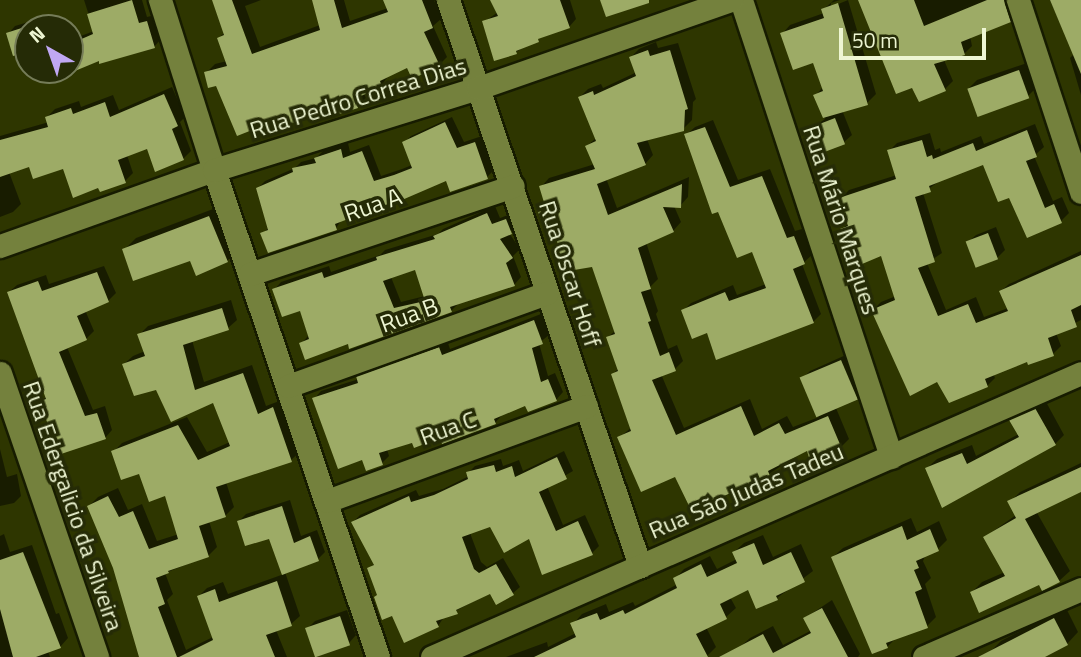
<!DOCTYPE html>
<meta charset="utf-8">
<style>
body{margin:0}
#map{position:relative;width:1081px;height:657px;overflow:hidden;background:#2e3600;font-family:"Titillium Web",sans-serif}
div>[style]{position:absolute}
.shadow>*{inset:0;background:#0007}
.building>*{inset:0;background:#9dab66;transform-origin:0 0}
.roads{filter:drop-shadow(2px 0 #171c00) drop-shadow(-2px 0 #171c00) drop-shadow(0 2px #171c00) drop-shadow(0 -2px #171c00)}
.minor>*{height:23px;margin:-11.5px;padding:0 11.5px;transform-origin:11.5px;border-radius:11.5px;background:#74813d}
span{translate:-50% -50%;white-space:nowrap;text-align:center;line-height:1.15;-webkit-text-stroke:7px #252b06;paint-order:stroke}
.street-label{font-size:24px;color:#eef6d3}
.north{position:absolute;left:14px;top:14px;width:70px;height:70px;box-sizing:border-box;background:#252b06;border:2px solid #757c58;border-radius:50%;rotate:320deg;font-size:19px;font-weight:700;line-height:28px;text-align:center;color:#eef6d3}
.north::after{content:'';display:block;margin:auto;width:24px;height:32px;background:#c0a8f4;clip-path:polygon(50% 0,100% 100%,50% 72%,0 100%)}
.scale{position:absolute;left:839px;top:28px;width:147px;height:32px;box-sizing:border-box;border:4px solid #eef6d3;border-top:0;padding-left:9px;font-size:21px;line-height:24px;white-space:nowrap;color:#eef6d3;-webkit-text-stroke:5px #252b06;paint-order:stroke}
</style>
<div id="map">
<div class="shadow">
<div style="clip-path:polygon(84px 0,142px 0,147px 17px,155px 15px,161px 39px,154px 47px,100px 59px,65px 73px,64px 70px,70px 70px,70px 40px,94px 31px)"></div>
<div style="clip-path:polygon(214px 0,261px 0,245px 6px,260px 47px,320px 25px,314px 0,344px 0,350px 21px,388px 8px,385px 0,434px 0,441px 19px,433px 26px,447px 57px,439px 65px,408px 66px,389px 75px,381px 86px,364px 92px,366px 98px,358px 107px,276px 118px,217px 83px,206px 73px,215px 64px,227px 61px,219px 38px,225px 32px)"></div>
<div style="clip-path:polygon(492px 0,570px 0,576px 19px,569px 27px,544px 35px,516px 52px,484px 22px,498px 12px)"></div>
<div style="clip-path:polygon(834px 0,840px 0,831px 3px,831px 7px,848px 0,876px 94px,867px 103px,842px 110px,852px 135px,844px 142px,814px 127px,825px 119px,816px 95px,823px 87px,814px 61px,782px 34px,790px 25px,824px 13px,823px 10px)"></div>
<div style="clip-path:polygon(864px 0,1015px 0,1018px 12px,1010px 21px,970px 36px,972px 46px,964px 54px,944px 60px,953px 81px,945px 89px)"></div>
<div style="clip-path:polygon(1050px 0,1081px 0,1081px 95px,1070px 58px,1074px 54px)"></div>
<div style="clip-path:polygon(35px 20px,37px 28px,28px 28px,28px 50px,8px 34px,15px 26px)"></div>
<div style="clip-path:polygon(656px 42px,658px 48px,678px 43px,696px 99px,693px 102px,692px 120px,683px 129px,647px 139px,653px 155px,645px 164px,606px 178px,617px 208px,689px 177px,688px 197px,680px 206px,674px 206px,681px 222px,673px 231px,646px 242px,658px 279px,650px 287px,658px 311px,656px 314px,668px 349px,677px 345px,683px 361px,675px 369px,661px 374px,684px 428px,750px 399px,762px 429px,787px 416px,793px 427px,819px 417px,802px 379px,810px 371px,848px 354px,864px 391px,857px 399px,836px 408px,849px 439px,841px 447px,808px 448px,769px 474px,717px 500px,620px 437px,632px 427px,613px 374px,619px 368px,608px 337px,616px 330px,593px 265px,540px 212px,547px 206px,541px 187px,549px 178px,595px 164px,587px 146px,596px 138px,580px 97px,588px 89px,601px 84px,603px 88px,637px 72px,631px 57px,639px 49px)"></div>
<div style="clip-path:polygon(1027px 63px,1035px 89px,1028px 96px,969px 88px,977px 80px)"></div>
<div style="clip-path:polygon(172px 87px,185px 117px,180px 122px,191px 151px,183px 159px,148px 147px,127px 155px,133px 173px,125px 181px,99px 186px,64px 167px,30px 165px,9px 172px,21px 204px,13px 212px,0 217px,0 136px,49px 122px,47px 117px,55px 109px,79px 101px,81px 107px,113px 95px,119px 110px)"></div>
<div style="clip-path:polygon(452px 117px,464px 142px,482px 136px,494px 170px,487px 177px,447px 179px,396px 202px,389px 209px,365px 211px,342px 219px,336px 228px,263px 234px,269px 227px,258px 188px,265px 181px,295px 168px,301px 162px,316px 158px,323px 151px,348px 143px,350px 152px,369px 145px,381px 176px,402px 169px,412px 165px,404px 143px,411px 136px)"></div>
<div style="clip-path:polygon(713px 120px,738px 180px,770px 169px,795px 231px,802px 229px,812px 255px,802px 264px,821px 314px,813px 322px,708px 331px,683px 311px,691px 303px,733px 285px,737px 295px,766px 284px,753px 249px,686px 135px,695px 127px)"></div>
<div style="clip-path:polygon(1035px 124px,1044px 147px,1034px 156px,1053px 201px,1062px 197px,1069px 213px,1061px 221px,1028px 236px,1010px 195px,984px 163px,938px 182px,923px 193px,942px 253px,927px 263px,946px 310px,976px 297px,984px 317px,1008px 308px,1001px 291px,1009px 284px,1081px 251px,1081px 320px,1056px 333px,1061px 346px,1053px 354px,1028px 360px,993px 373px,995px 378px,987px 386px,938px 380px,873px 310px,881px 302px,896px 296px,882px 254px,842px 229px,849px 223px,841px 198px,849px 190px,897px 175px,889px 151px,897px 143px,930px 133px,935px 150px,940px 148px,941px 152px,981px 136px,984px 144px)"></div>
<div style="clip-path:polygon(221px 206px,239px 249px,227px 261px,124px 250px,136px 238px)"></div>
<div style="clip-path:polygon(evenodd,495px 206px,500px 218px,513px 213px,518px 225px,509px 233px,520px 249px,513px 256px,521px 277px,514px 285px,459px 303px,451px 311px,349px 342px,301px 344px,308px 336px,301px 309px,274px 290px,281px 282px,329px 266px,331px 272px,380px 255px,385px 250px,438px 234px,443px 229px,495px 206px,416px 268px,425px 296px,401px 302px,391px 277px,416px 268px)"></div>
<div style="clip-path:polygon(996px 227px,1005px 250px,997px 258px,968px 242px,976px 235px)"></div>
<div style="clip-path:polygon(104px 266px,116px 293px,108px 301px,85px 310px,94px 331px,86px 339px,67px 347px,93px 410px,105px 406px,112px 430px,105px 438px,42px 401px,47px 396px,9px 292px,17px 285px,46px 275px,49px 284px)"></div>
<div style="clip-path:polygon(231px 300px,237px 320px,228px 328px,192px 340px,204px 382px,252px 365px,266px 406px,282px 400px,300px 452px,291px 460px,226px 482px,234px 507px,225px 516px,209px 521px,217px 547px,208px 556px,165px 573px,173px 594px,167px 600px,186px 650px,213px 637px,199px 596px,207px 588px,223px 582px,228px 594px,284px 574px,270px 536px,239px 521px,246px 514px,290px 500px,301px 536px,317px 530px,325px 552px,318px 559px,285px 572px,300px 616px,291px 624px,276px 630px,287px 657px,141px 657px,114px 567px,89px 506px,98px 497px,118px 488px,128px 510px,142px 504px,157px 541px,179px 534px,166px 494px,113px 452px,122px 443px,187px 417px,207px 452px,230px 442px,214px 401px,157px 388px,124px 364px,133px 356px,145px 351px,139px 335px,148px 326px)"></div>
<div style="clip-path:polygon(541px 314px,549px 335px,539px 343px,548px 376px,555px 373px,563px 392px,556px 400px,526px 404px,502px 415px,495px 423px,387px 449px,389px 456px,382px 463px,363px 458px,314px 399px,321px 391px,359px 379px,366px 369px,447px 340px,450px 349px)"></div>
<div style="clip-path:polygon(1045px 400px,1064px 435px,1055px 444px,942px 505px,927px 468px,937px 459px,972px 445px,976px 456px,1019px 434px,1011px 421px,1021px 411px)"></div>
<div style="clip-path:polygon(0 449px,7px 477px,17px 474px,21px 496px,14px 503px,0 506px)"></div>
<div style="clip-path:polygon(564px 451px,573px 471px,547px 486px,563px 525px,585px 515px,599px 546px,592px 553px,491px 524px,470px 533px,481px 562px,487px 567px,503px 558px,520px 587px,512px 594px,491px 592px,444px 617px,438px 626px,393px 614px,379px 594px,369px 569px,375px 563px,353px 522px,360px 515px,416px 490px,419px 496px,443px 489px,469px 476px,468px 473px,475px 466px,501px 459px,503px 466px,519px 460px,523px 471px)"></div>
<div style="clip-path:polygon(1081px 463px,1081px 490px,1036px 511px,1070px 571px,1059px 581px,1042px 589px,1039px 583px,972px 592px,982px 582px,1005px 572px,985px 537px,1016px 515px,1010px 502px,1020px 492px)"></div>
<div style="clip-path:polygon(911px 518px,917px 532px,939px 521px,947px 540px,938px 549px,926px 554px,923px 561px,931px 578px,925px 584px,936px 617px,927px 626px,897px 637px,887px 647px,833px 557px,843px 548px)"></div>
<div style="clip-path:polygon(4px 534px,10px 552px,32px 545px,56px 614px,59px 613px,68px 638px,60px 647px,48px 651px,50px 657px,0 657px,0 536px)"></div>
<div style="clip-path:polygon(763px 535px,773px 557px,801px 544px,813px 571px,777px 598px,749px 588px,730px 597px,736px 608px,726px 617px,706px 627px,716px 647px,706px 657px,506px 657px,547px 642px,548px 647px,576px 633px,573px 624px,582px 614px,606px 604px,609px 612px,633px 602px,635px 606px,678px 584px,675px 579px,684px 569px,710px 556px,717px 569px,737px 559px,734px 552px,744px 543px)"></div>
<div style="clip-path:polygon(832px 600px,860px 654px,858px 657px,745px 657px,740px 647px,750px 638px,773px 626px,783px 645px,812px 630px,805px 618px)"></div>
<div style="clip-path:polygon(1066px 608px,1078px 632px,1067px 644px,1041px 657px,992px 657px,989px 653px,1001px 641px)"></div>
<div style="clip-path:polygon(347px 610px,356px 635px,349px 643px,307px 629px,315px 621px)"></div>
</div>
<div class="building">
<div style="clip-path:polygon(132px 0,139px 23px,147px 21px,155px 48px,99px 64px,99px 61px,70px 73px,70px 44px,93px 34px,87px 14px)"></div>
<div style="clip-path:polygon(212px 0,232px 0,252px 54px,320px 30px,312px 0,334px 0,342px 28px,388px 12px,383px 0,422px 0,433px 28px,424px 32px,440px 66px,412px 79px,407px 68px,380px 81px,382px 87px,356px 98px,358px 108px,330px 117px,328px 112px,277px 128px,275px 121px,237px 136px,216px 86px,208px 88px,204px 72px,227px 66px,217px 38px,224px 35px)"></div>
<div style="clip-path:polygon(490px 0,560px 0,570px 28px,538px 39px,539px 42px,516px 51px,517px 54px,494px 61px,482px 21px,498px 16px)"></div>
<div style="clip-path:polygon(600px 0,649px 0,649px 3px,606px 17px)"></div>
<div style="clip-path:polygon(858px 0,914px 0,924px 26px,987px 0,1004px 0,1011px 22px,961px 42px,965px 55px,934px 64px,946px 91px,919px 102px,912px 88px,896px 94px)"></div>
<div style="clip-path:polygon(1050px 0,1081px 0,1081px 74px)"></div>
<div style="clip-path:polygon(838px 3px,868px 105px,823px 118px,813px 95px,823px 91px,813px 63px,793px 70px,780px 33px,824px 18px,821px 9px)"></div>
<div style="clip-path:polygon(28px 26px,28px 52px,13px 56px,6px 33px)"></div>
<div style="clip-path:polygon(648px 50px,650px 56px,670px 50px,688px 109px,685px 110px,684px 131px,637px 143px,646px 165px,597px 184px,608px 215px,682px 184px,681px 208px,663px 207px,674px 232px,638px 248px,651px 289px,641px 292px,651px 321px,648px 322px,660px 356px,669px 352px,676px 371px,652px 380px,676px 435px,741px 406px,754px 436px,779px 423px,785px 434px,828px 416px,842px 449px,810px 461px,807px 451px,768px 471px,770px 476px,717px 499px,718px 501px,693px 514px,675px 477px,641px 492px,617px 437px,631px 431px,611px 374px,618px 371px,606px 337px,615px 334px,592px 267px,562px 272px,556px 234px,548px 237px,538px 212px,546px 209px,539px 186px,595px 169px,585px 146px,596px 141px,578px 97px,593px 91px,594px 95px,636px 76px,629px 57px)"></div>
<div style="left:1019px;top:70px;width:30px;height:55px;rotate:70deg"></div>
<div style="clip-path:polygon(164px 94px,178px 126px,172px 129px,184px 160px,155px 172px,147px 149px,118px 160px,126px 183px,100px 192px,98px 188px,73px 198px,63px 169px,33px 179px,29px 167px,0 177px,0 140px,48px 127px,45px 117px,71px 108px,73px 114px,105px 102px,110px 117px)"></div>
<div style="left:835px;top:118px;width:28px;height:25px;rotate:69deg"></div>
<div style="clip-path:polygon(445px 122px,457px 148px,475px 142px,488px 179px,450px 192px,446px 181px,388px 206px,390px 211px,366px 219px,364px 213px,335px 224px,337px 230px,268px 253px,260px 233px,268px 230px,256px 188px,293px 172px,292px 168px,316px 163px,314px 158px,341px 149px,343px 158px,362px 151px,374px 181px,394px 175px,412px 168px,402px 142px)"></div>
<div style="clip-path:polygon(705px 127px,730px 187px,762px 176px,787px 238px,794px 236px,805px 264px,793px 269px,814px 323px,716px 360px,707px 333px,692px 339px,681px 310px,725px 292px,729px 301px,766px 288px,752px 252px,737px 258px,718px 212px,712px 214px,684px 134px)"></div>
<div style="clip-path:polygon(1027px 130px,1037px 157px,1026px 161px,1045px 208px,1054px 204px,1062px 223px,1027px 238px,1009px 198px,998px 202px,983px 165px,929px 186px,931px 192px,915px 197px,935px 262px,918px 268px,938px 316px,968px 304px,976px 323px,1008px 311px,999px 291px,1081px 255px,1081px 305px,1071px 310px,1077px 327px,1048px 338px,1054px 356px,1028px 365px,1027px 362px,985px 379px,988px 387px,949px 403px,937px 382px,910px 396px,871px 310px,895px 300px,881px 256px,855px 267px,840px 229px,848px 226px,839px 198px,896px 179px,887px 150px,922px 140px,927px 157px,932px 155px,933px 159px,973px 143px,976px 151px)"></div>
<div style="clip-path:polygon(evenodd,487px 213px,492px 224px,506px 219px,512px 234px,500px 239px,513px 258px,506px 263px,515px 286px,450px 307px,452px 312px,349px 349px,348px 344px,305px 360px,299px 343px,309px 339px,300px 311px,282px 317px,272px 289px,322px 272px,324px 278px,377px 260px,376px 257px,435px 239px,433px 236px,487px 213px,415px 270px,425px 301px,394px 308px,383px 281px,415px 270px)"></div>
<div style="clip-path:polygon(209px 216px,228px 262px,196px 276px,190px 261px,133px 281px,122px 249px)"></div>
<div style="left:988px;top:233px;width:28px;height:24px;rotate:69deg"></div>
<div style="clip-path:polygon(97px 272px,109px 302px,77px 316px,87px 340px,59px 352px,85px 416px,97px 413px,106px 439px,58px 455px,40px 401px,46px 399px,7px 292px,38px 281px,42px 291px)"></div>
<div style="clip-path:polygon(222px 308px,229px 330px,183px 345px,195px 390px,243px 373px,258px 414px,273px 407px,292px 462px,216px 487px,226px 517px,199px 526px,209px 557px,168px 571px,169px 573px,156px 578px,165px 604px,158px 607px,177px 657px,139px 657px,113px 568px,87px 506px,108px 496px,119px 517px,133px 511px,149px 549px,178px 539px,165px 496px,149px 502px,139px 474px,121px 480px,111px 451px,178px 425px,198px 460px,230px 446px,213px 403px,171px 422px,156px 390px,134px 396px,122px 364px,145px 356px,137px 334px)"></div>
<div style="clip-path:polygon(534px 320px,543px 344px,532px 348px,541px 382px,548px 379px,557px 401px,528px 412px,525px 406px,494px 419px,496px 424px,442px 444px,440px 438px,414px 448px,412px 443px,379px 453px,383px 465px,366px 471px,362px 460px,338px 469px,312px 398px,358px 383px,356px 376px,439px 347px,442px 355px)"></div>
<div style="left:841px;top:360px;width:43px;height:45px;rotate:67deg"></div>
<div style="clip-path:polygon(1035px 408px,1056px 445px,942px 508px,925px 468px,962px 453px,967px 464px,1019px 437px,1009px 420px)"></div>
<div style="clip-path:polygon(557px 457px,567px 479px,539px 492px,556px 531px,578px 521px,593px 555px,542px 575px,529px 539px,504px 553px,490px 527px,462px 537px,474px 569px,479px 573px,496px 564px,514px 595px,496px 605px,490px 594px,456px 610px,458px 614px,436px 621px,439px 627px,404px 643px,392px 616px,382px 620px,374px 597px,377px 595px,367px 568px,374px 565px,351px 522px,409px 496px,411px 502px,434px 495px,468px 479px,466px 472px,494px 465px,496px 472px,512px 466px,515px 477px)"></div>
<div style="clip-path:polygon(1081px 467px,1081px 492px,1025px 519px,1060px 582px,1042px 591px,1039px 585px,979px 613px,970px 592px,1005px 576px,983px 537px,1016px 518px,1007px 501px)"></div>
<div style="clip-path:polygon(282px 506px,294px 543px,310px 536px,319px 561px,282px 575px,269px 539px,245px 546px,237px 521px)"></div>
<div style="clip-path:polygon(902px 526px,907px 540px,930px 529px,939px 551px,916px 561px,919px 568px,914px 570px,922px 589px,915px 592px,928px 628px,886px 643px,888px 648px,872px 654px,831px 557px)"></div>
<div style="clip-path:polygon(754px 543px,763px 565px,791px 552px,805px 582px,776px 596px,778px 600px,756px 609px,748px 590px,720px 604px,727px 619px,696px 634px,708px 657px,534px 657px,576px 637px,570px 623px,597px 613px,600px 620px,623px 610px,625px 614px,677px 588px,673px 578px,701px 564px,707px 577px,737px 563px,732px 552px)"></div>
<div style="clip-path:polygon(23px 552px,61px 648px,36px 657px,13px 657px,0 609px,0 560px)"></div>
<div style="clip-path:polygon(277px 581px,292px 626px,266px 635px,275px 657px,179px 657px,213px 640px,197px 596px,215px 589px,219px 602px)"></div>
<div style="clip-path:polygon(822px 608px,848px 657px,719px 657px,763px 634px,773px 653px,811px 633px,803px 618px)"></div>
<div style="left:340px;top:616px;width:31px;height:37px;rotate:71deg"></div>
<div style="clip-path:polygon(1054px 618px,1068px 645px,1045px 657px,978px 657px)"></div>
</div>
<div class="roads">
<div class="minor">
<div style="left:160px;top:0;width:178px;rotate:72.4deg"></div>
<div style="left:214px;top:170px;width:514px;rotate:71.39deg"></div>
<div style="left:448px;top:0;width:598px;rotate:71.26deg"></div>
<div style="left:741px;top:0;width:481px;rotate:71.8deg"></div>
<div style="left:1018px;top:0;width:202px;rotate:71.8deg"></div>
<div style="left:0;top:246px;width:227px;rotate:-19.6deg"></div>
<div style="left:214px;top:170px;width:276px;rotate:-17.3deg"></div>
<div style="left:478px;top:88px;width:268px;rotate:-19.2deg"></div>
<div style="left:250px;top:274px;width:277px;rotate:-18.5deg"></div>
<div style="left:0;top:373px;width:300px;rotate:71.1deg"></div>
<div style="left:288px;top:386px;width:275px;rotate:-19.8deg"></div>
<div style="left:327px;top:501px;width:276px;rotate:-20.1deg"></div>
<div style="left:432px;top:657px;width:708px;rotate:-23.63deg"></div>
<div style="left:924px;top:657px;width:171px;rotate:-23.4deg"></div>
</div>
</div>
<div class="street-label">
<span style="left:358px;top:98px;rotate:-17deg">Rua Pedro Correa Dias</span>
<span style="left:373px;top:205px;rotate:-19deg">Rua A</span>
<span style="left:841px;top:220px;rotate:72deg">Rua Mário Marques</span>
<span style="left:570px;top:274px;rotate:72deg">Rua Oscar Hoff</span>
<span style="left:409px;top:315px;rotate:-20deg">Rua B</span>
<span style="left:448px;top:428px;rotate:-20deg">Rua C</span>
<span style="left:746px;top:491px;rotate:-23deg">Rua São Judas Tadeu</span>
<span style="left:73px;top:506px;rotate:71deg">Rua Edergalicio da Silveira</span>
</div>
<div class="north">N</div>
<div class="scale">50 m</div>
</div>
